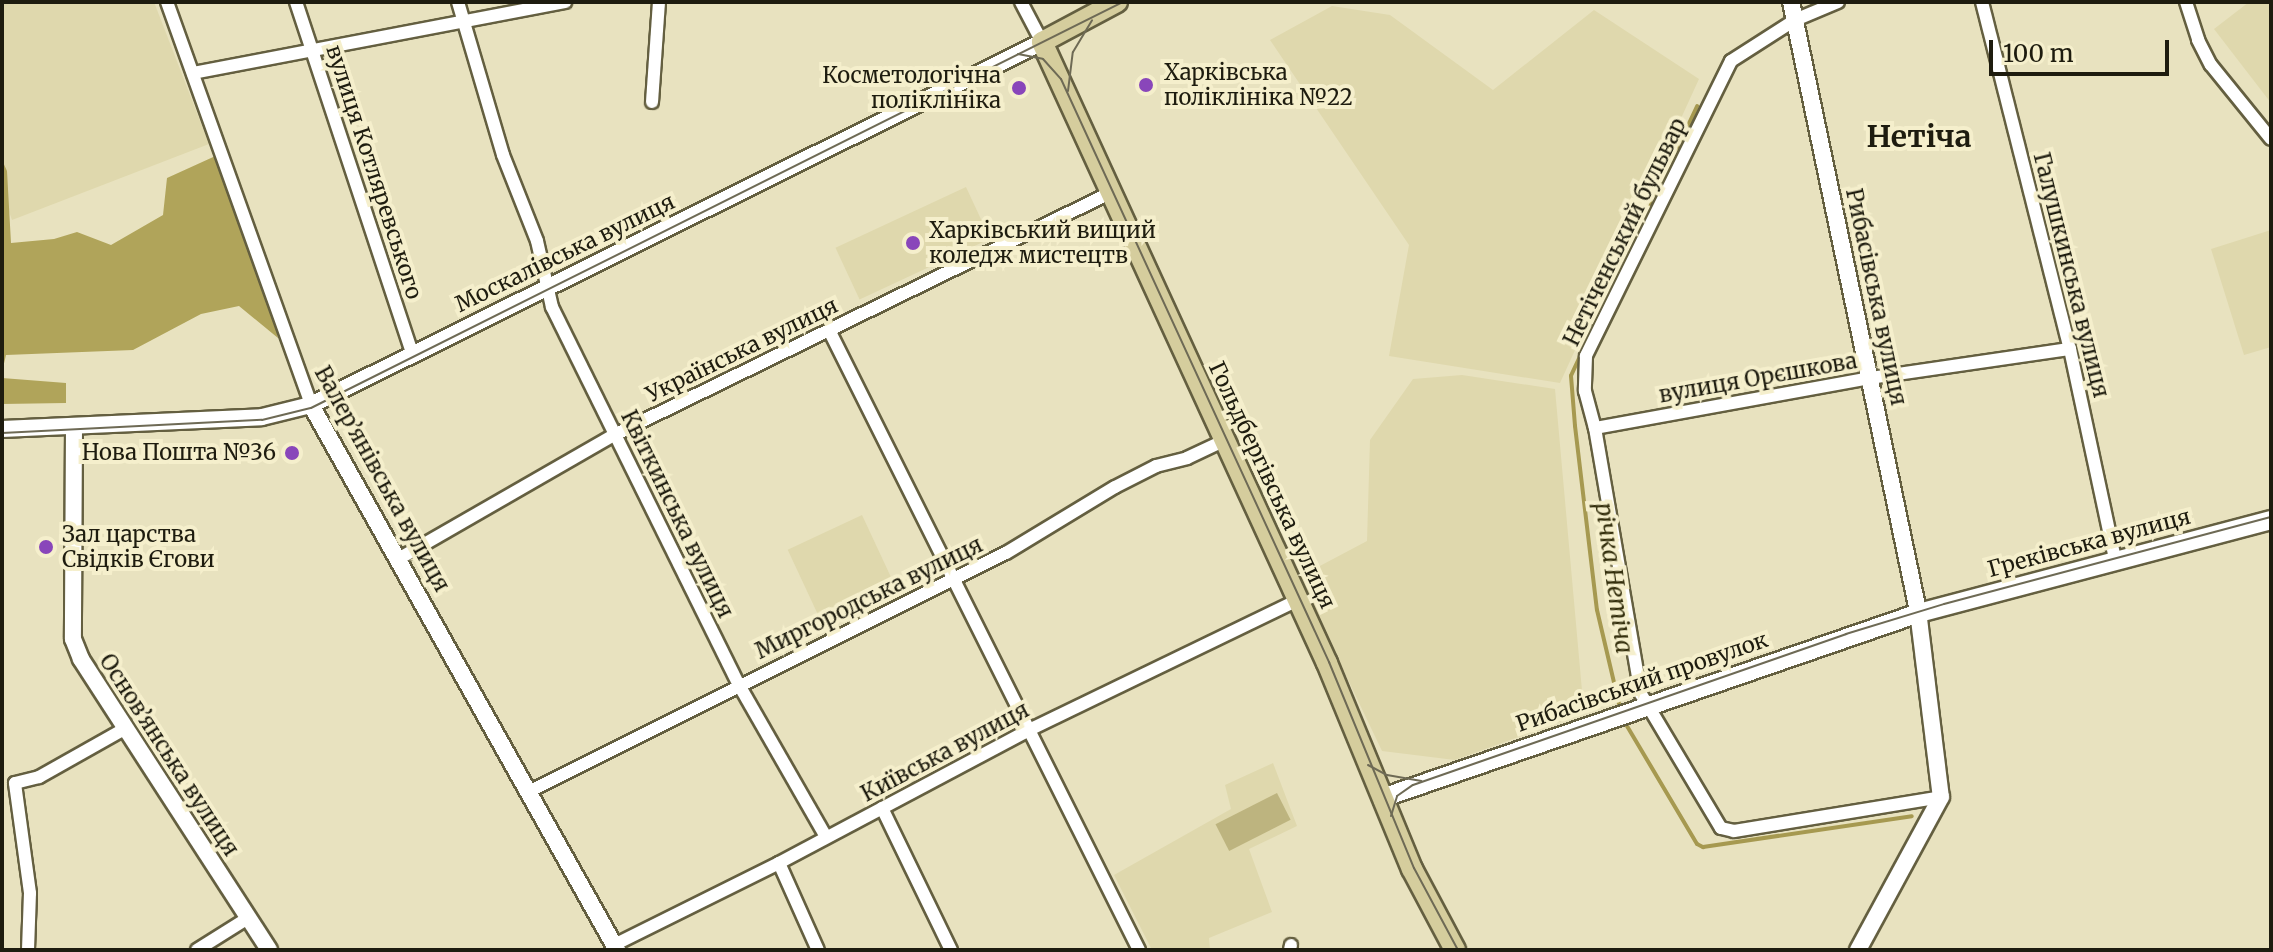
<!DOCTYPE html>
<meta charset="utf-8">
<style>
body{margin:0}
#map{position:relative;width:2273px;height:952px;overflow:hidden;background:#e8e2bf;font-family:Merriweather,serif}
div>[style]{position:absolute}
.built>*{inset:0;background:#dfd8ad;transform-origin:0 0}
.green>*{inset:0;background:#bdb47f;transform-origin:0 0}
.forest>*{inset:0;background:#b0a45a}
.stream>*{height:4px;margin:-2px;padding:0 2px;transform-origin:2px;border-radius:2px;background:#a69950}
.roads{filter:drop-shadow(2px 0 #645f40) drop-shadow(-2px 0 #645f40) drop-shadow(0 2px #645f40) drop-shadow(0 -2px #645f40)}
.minor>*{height:12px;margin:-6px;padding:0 6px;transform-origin:6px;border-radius:6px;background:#fff}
.tertiary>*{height:16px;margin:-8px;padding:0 8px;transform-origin:8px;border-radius:8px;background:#fff}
.secondary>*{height:18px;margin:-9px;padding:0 9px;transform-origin:9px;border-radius:9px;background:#fff}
.primary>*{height:20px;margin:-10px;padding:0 10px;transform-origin:10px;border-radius:10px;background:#d5cd9d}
.tram>*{height:2px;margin:-1px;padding:0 1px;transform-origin:1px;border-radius:1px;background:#6e6a55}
.dots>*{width:22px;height:22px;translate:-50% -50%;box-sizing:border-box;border:4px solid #f5efcc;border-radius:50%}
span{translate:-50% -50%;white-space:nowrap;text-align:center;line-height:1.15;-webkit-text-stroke:8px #f5efcc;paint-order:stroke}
.poi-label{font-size:22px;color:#1e1c0f}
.left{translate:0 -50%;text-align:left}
.right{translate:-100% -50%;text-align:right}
.street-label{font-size:22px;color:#1e1c0f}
.water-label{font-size:24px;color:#332e0c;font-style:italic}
.district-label{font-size:30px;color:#1e1c0f;font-weight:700}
.frame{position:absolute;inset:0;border:4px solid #1e1c0f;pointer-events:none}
.scale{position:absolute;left:1989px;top:40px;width:180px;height:36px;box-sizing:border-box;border:4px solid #1e1c0f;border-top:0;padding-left:10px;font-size:24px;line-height:28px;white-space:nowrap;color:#1e1c0f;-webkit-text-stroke:6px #f5efcc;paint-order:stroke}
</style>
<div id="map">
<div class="built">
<div style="clip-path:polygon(2px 2px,154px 2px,209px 144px,12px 220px,2px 191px)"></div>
<div style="clip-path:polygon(2249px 2px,2271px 2px,2271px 103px,2214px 29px)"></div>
<div style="clip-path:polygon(1332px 6px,1390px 15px,1493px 90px,1594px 10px,1699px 79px,1560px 383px,1389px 356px,1409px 245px,1270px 40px)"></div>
<div style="left:966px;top:187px;width:57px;height:144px;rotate:65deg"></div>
<div style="clip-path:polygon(2271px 230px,2271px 347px,2244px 355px,2211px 249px)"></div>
<div style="clip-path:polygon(1462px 375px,1555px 389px,1584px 713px,1455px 760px,1382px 751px,1299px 577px,1367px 541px,1370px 440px,1413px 379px)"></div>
<div style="left:862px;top:515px;width:82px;height:82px;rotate:65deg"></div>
<div style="clip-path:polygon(1273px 763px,1297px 826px,1249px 849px,1272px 912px,1209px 938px,1210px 950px,1152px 950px,1114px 875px,1231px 809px,1225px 785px)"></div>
</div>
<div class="green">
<div style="left:1277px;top:793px;width:30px;height:69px;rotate:63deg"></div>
</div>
<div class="forest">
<div style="clip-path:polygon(222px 153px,267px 282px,278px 338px,239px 306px,201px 314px,133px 350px,6px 355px,2px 372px,2px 160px,7px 171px,11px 243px,54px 239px,77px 232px,111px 245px,163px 215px,167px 178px)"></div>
<div style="clip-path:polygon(2px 378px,66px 383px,66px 403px,2px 404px)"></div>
</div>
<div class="stream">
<div style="left:1589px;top:337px;width:255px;rotate:-64.9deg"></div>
<div style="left:1582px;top:352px;width:26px;rotate:115deg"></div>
<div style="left:1571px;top:376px;width:50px;rotate:85.4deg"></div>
<div style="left:1575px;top:426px;width:185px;rotate:83.2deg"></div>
<div style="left:1597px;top:610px;width:101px;rotate:76.8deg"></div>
<div style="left:1624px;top:721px;width:143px;rotate:59.3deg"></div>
<div style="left:1697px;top:844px;width:7px;rotate:27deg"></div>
<div style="left:1703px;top:847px;width:211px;rotate:-8.4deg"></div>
</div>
<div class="roads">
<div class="minor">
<div style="left:167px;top:2px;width:428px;rotate:70.3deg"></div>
<div style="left:296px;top:2px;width:372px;rotate:71.7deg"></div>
<div style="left:458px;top:2px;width:159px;rotate:73.6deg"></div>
<div style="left:503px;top:155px;width:92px;rotate:68.4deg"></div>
<div style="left:537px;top:241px;width:68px;rotate:77.2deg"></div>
<div style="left:552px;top:307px;width:422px;rotate:63.7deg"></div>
<div style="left:739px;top:685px;width:175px;rotate:60.2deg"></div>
<div style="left:1021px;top:2px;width:45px;rotate:62.3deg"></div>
<div style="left:1838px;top:2px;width:47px;rotate:157.3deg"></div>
<div style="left:1795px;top:20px;width:76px;rotate:147.4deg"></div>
<div style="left:1731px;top:61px;width:329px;rotate:116.2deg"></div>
<div style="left:1586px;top:356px;width:35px;rotate:92deg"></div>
<div style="left:1585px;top:391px;width:38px;rotate:75deg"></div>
<div style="left:1595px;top:428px;width:270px;rotate:80.2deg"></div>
<div style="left:1641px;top:694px;width:156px;rotate:59.2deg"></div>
<div style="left:1721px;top:828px;width:13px;rotate:13deg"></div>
<div style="left:1734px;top:831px;width:210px;rotate:-9.3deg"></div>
<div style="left:1982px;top:2px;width:358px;rotate:75.8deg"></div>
<div style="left:2070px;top:349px;width:215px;rotate:77.9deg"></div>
<div style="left:2186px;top:2px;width:40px;rotate:72deg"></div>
<div style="left:2198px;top:40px;width:28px;rotate:63deg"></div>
<div style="left:2211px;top:65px;width:95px;rotate:51deg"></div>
<div style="left:193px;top:73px;width:379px;rotate:-10.8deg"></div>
<div style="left:652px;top:102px;width:100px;rotate:-86deg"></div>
<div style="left:829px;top:330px;width:693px;rotate:63.43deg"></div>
<div style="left:1595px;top:428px;width:280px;rotate:-10.3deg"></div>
<div style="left:1870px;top:378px;width:202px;rotate:-8.3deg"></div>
<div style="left:400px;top:558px;width:249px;rotate:-29.9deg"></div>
<div style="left:616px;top:434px;width:550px;rotate:-26.01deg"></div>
<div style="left:530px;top:791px;width:532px;rotate:-26.57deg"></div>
<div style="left:1006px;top:553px;width:127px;rotate:-31.2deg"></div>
<div style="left:1115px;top:487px;width:46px;rotate:-27.1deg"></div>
<div style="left:1156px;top:466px;width:32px;rotate:-14deg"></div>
<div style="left:1187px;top:458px;width:42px;rotate:-25.3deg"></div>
<div style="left:882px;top:808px;width:158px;rotate:64.1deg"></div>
<div style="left:779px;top:863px;width:95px;rotate:65.9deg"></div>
<div style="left:614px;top:945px;width:184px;rotate:-26.4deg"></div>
<div style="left:779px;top:863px;width:285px;rotate:-28deg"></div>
<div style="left:1031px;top:729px;width:297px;rotate:-25.8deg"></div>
<div style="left:28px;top:950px;width:57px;rotate:-88deg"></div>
<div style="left:30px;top:893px;width:111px;rotate:-97.8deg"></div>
<div style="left:15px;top:783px;width:25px;rotate:-14deg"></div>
<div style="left:39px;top:777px;width:100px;rotate:-29.4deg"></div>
<div style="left:197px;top:950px;width:60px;rotate:-32.1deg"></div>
<div style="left:1290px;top:950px;width:5px;rotate:-79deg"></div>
</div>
<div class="tertiary">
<div style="left:1791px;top:2px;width:622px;rotate:78.22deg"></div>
<div style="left:1918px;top:611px;width:187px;rotate:83deg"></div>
<div style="left:1941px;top:797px;width:174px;rotate:118.5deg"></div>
<div style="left:311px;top:405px;width:625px;rotate:60.69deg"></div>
<div style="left:74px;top:427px;width:212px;rotate:90.3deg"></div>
<div style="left:73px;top:639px;width:22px;rotate:68deg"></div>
<div style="left:81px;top:659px;width:346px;rotate:57.1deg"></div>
<div style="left:2px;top:429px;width:260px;rotate:-2.6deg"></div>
<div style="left:262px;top:417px;width:50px;rotate:-13.8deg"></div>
<div style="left:311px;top:405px;width:816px;rotate:-26.41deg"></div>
</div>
<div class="secondary">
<div style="left:1382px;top:798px;width:568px;rotate:-19.01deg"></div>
<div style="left:1919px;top:613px;width:364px;rotate:-14.8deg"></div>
</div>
<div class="primary">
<div style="left:1117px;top:2px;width:85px;rotate:151.9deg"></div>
<div style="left:1042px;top:42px;width:683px;rotate:65.35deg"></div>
<div style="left:1327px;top:663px;width:223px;rotate:67.6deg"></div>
<div style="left:1412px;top:869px;width:92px;rotate:62deg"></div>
</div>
</div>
<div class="tram">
<div style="left:1018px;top:54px;width:25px;rotate:11deg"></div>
<div style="left:1043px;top:59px;width:27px;rotate:48deg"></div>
<div style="left:1061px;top:79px;width:642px;rotate:65.31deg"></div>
<div style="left:1329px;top:662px;width:223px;rotate:67.6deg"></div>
<div style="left:1414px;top:868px;width:93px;rotate:61.8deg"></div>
<div style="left:1068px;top:91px;width:39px;rotate:-83deg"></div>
<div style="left:1073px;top:52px;width:37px;rotate:-59deg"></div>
<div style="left:2px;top:433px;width:260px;rotate:-2.9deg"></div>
<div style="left:262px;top:420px;width:50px;rotate:-13.8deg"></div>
<div style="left:311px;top:408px;width:908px;rotate:-26.57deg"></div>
<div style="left:1368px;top:765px;width:21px;rotate:28deg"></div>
<div style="left:1387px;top:775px;width:35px;rotate:10deg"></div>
<div style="left:1391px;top:816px;width:21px;rotate:-73deg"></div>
<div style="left:1397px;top:796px;width:19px;rotate:-35deg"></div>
<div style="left:1413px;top:785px;width:459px;rotate:-19.2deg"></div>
<div style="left:1846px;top:634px;width:102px;rotate:-17deg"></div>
<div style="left:1944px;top:604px;width:338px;rotate:-14.9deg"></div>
</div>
<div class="dots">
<div style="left:1146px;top:85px;background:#8946ba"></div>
<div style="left:1019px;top:88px;background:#8946ba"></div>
<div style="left:913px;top:243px;background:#8946ba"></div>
<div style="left:292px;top:453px;background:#8946ba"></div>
<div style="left:46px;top:547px;background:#8946ba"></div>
</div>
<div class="poi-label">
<span class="left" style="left:1164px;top:85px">Харківська<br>поліклініка №22</span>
<span class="right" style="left:1001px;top:88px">Косметологічна<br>поліклініка</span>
<span class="left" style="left:929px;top:243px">Харківський вищий<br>коледж мистецтв</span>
<span class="right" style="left:276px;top:453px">Нова Пошта №36</span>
<span class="left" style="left:62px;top:547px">Зал царства<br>Свідків Єгови</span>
</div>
<div class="street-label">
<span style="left:374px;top:172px;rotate:72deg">вулиця Котляревського</span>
<span style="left:1625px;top:232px;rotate:-64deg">Нетіченський бульвар</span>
<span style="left:565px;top:253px;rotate:-26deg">Москалівська вулиця</span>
<span style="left:2071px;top:275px;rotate:76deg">Галушкинська вулиця</span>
<span style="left:1876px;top:297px;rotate:78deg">Рибасівська вулиця</span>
<span style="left:742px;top:350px;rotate:-26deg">Українська вулиця</span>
<span style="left:1758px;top:378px;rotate:-10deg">вулиця Орєшкова</span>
<span style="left:382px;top:479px;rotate:61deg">Валер’янівська вулиця</span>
<span style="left:1272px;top:485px;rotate:65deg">Гольдбергівська вулиця</span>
<span style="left:677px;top:514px;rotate:64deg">Квіткинська вулиця</span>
<span style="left:2089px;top:543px;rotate:-15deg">Греківська вулиця</span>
<span style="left:869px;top:598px;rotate:-26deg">Миргородська вулиця</span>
<span style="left:1642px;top:682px;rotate:-19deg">Рибасівський провулок</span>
<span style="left:945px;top:752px;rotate:-28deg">Київська вулиця</span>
<span style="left:169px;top:755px;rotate:57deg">Основ’янська вулиця</span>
</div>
<div class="water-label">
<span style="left:1614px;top:578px;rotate:82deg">річка Нетіча</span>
</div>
<div class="district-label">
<span style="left:1919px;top:136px">Нетіча</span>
</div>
<div class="frame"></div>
<div class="scale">100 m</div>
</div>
